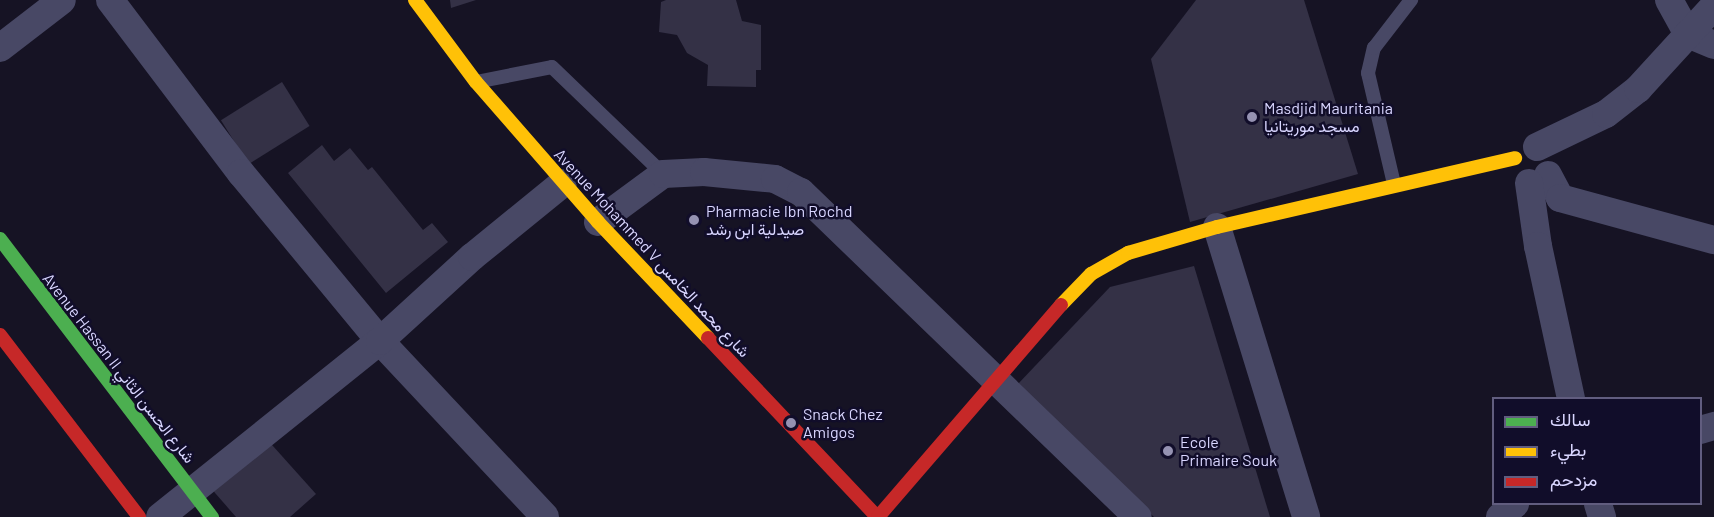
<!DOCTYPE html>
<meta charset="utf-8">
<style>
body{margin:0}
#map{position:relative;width:1714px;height:517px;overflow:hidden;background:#161324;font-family:Barlow,Vazirmatn,sans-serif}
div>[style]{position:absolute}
.building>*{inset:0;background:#343146;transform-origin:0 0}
.lane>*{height:14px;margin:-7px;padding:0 7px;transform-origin:7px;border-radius:7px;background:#484865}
.street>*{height:28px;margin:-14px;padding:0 14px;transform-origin:14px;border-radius:14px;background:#484865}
.fast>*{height:14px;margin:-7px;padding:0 7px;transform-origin:7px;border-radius:7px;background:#4caf50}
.slow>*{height:14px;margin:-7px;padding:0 7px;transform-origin:7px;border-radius:7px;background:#ffc107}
.jam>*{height:14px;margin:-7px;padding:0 7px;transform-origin:7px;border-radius:7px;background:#c62828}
.dots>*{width:16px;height:16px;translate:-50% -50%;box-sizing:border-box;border:3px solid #110d2a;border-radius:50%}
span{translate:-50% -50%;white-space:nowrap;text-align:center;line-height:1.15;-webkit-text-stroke:5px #110d2a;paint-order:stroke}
.poi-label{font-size:16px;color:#d9d6ff}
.left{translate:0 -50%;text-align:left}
.street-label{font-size:16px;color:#d9d6ff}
.legend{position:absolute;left:1492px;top:397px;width:210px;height:108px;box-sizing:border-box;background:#110d2a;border:2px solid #615d7f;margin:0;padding:8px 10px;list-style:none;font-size:18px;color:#d9d6ff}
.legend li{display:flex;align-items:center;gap:12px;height:30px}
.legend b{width:30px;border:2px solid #615d7f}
</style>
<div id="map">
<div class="building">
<div style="clip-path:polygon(450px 0,476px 0,451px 8px)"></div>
<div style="clip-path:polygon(666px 0,736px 0,742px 21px,761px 25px,761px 70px,756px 70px,756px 87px,707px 86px,708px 65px,687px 53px,677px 35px,659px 32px,661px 2px)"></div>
<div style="clip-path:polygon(1196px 0,1304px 0,1358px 174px,1190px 222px,1151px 59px)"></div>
<div style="left:282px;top:82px;width:52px;height:72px;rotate:58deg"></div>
<div style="clip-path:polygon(322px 145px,334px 161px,350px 148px,368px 170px,372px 167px,423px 230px,432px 223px,448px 242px,386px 293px,288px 173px)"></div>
<div style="clip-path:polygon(1194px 266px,1270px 517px,1154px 517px,1017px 385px,1110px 287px)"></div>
<div style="clip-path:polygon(264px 436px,316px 494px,290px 517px,236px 517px,209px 486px)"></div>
</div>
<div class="lane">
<div style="left:476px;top:82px;width:77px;rotate:-11.2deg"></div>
<div style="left:552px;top:67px;width:154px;rotate:43.9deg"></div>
<div style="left:1394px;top:184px;width:114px;rotate:-103.2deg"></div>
<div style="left:1368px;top:73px;width:26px;rotate:-77deg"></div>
<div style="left:1374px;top:48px;width:61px;rotate:-52.4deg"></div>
</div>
<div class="street">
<div style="left:110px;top:0;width:217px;rotate:52.9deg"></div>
<div style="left:241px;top:173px;width:218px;rotate:50.4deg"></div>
<div style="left:380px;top:341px;width:241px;rotate:46.8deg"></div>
<div style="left:1669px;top:0;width:39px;rotate:61deg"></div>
<div style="left:1688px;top:34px;width:28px;rotate:23deg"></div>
<div style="left:0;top:48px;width:78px;rotate:-37.7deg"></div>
<div style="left:1537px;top:147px;width:76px;rotate:-25.6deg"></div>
<div style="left:1606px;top:114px;width:41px;rotate:-38deg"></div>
<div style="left:1638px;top:89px;width:113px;rotate:-47.5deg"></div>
<div style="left:1548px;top:175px;width:26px;rotate:62deg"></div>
<div style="left:1560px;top:198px;width:160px;rotate:15.3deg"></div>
<div style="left:1529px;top:183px;width:64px;rotate:81.9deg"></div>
<div style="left:1538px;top:246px;width:156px;rotate:77.8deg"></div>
<div style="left:598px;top:222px;width:81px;rotate:-36.4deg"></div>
<div style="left:663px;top:174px;width:41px;rotate:-2.8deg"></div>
<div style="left:704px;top:172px;width:71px;rotate:5.6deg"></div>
<div style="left:775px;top:179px;width:29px;rotate:27deg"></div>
<div style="left:801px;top:192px;width:468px;rotate:44deg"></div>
<div style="left:1217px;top:227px;width:303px;rotate:72.9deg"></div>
<div style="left:1700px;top:430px;width:15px;rotate:-16deg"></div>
<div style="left:1598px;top:504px;width:14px;rotate:73deg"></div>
<div style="left:160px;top:517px;width:282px;rotate:-38.7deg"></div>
<div style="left:380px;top:341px;width:125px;rotate:-42.4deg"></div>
<div style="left:472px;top:257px;width:117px;rotate:-39.1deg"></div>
<div style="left:1500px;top:517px;width:20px;rotate:-41deg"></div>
</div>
<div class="fast">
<div style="left:0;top:239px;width:350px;rotate:52.7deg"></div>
</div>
<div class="slow">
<div style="left:415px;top:0;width:102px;rotate:53.4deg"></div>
<div style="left:476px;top:82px;width:186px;rotate:48.9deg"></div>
<div style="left:598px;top:222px;width:160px;rotate:46.5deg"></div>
<div style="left:1061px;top:305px;width:43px;rotate:-45.9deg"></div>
<div style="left:1091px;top:274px;width:43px;rotate:-29.6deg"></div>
<div style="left:1128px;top:253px;width:93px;rotate:-16.3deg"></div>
<div style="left:1217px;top:227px;width:306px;rotate:-13deg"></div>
</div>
<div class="jam">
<div style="left:0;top:335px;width:229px;rotate:52.6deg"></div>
<div style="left:708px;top:338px;width:246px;rotate:46.6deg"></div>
<div style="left:878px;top:517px;width:280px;rotate:-49.2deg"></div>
</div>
<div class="dots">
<div style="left:1252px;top:117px;background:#9592b2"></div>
<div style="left:694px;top:220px;background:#9592b2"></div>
<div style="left:791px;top:423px;background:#9592b2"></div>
<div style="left:1168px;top:451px;background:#9592b2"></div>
</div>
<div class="poi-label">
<span class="left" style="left:1264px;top:117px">Masdjid Mauritania<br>مسجد موريتانيا</span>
<span class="left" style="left:706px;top:220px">Pharmacie Ibn Rochd<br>صيدلية ابن رشد</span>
<span class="left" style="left:803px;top:423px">Snack Chez<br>Amigos</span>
<span class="left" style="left:1180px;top:451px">Ecole<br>Primaire Souk</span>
</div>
<div class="street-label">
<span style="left:652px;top:253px;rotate:47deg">Avenue Mohammed V شارع محمد الخامس</span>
<span style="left:119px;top:368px;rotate:52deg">Avenue Hassan II شارع الحسن الثاني</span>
</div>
<ul class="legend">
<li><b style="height:8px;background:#4caf50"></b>سالك</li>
<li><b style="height:8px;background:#ffc107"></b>بطيء</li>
<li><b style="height:8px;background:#c62828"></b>مزدحم</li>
</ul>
</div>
